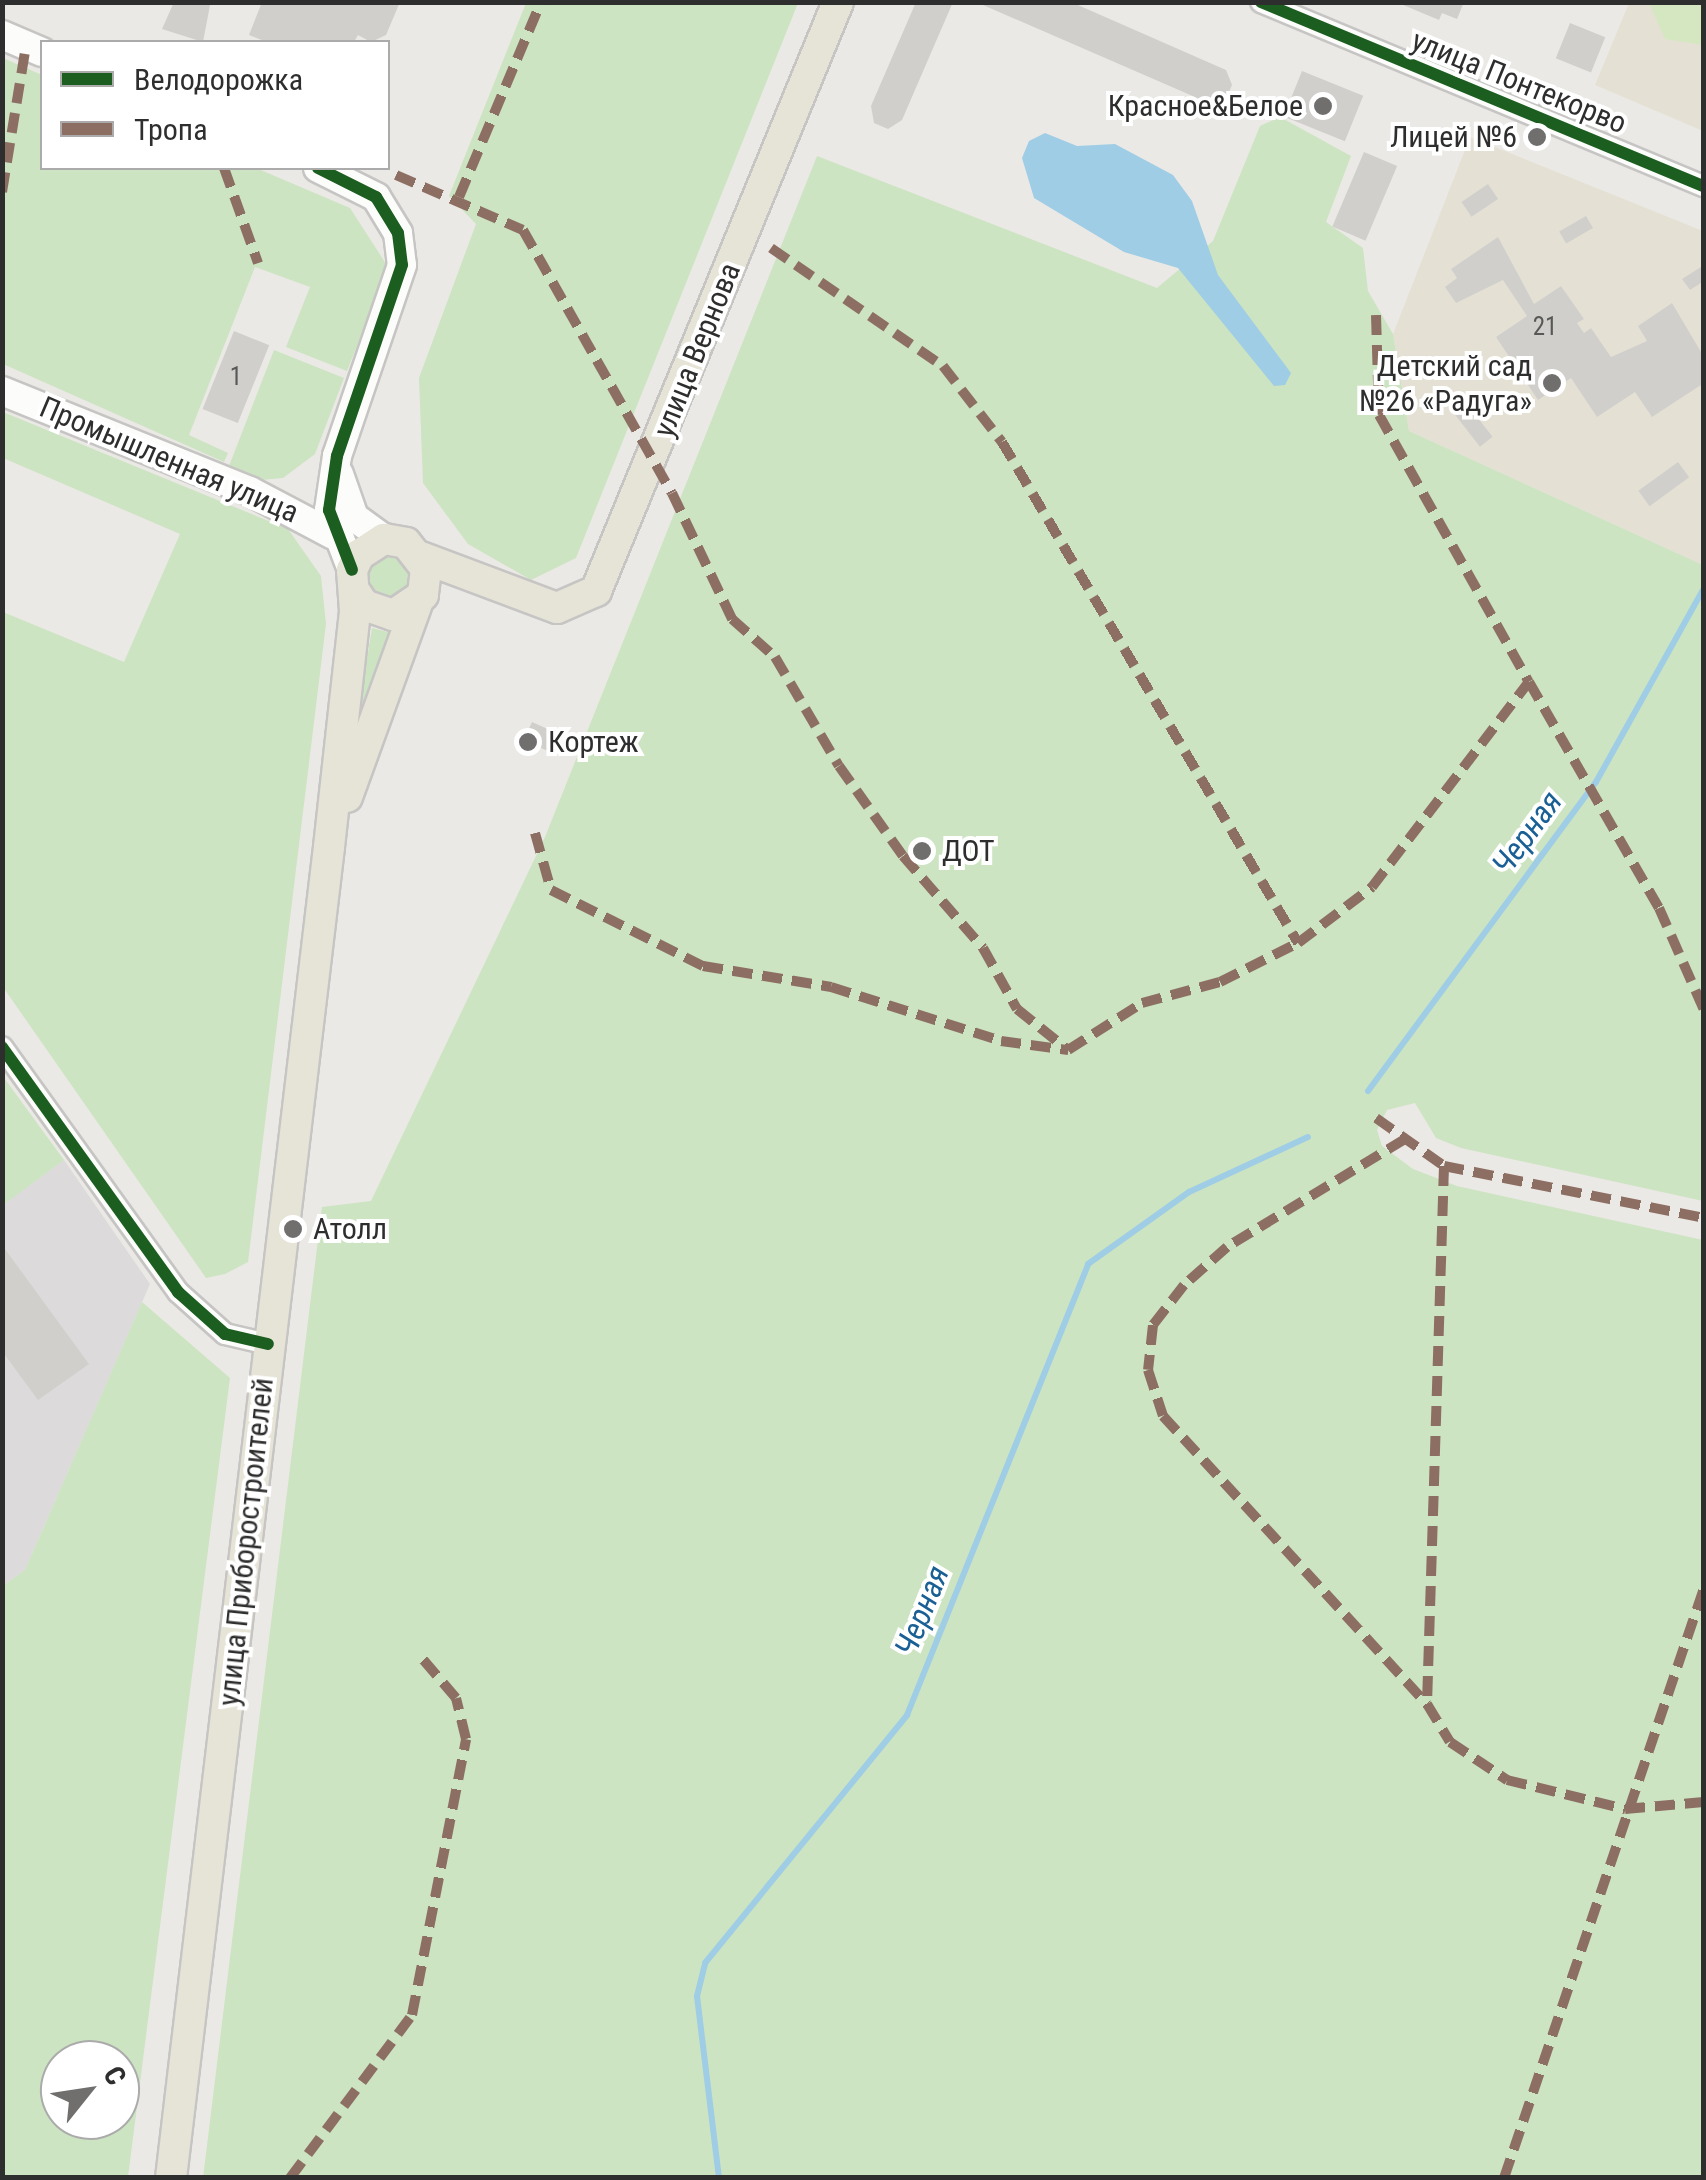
<!DOCTYPE html>
<meta charset="utf-8">
<style>
body{margin:0}
#map{position:relative;width:1706px;height:2180px;overflow:hidden;background:#ebe9e5;font-family:"Roboto Condensed",sans-serif}
div>[style]{position:absolute}
.industrial>*{inset:0;background:#dcdadb}
.education>*{inset:0;background:#e4e1d4}
.green>*{inset:0;background:#cce4c1}
.round{border-radius:50%}
.pitch>*{inset:0;background:#d4e7c0}
.water>*{inset:0;background:#9fcde5}
.stream>*{height:6px;margin:-3px;padding:0 3px;transform-origin:3px;border-radius:3px;background:#9fcde5}
.building>*{inset:0;background:#d0cfcc;transform-origin:0 0}
.roads{filter:drop-shadow(2px 0 #c6c5c4) drop-shadow(-2px 0 #c6c5c4) drop-shadow(0 2px #c6c5c4) drop-shadow(0 -2px #c6c5c4)}
.street>*{height:20px;margin:-10px;padding:0 10px;transform-origin:10px;border-radius:10px;background:#fcfcfb}
.secondary>*{height:28px;margin:-14px;padding:0 14px;transform-origin:14px;border-radius:14px;background:#fcfcfb}
.primary>*{height:30px;margin:-15px;padding:0 15px;transform-origin:15px;border-radius:15px;background:#e6e4d7}
.quiet>*{height:10px;margin-top:-5px;transform-origin:0;background:repeating-linear-gradient(90deg,#8d6e63 0 20px,transparent 0 30px)}
.cycleway>*{height:12px;margin:-6px;padding:0 6px;transform-origin:6px;border-radius:6px;background:#1b5e20}
.dots>*{width:28px;height:28px;translate:-50% -50%;box-sizing:border-box;border:5px solid #fff;border-radius:50%}
span{translate:-50% -50%;white-space:nowrap;text-align:center;line-height:1.15;-webkit-text-stroke:8px #fff;paint-order:stroke}
.number-label{font-size:25px;color:#585857}
.number-label span{-webkit-text-stroke-width:0}
.street-label{font-size:30px;color:#2e2e2e}
.poi-label{font-size:30px;color:#2e2e2e}
.right{translate:-100% -50%;text-align:right}
.left{translate:0 -50%;text-align:left}
.water-label{font-size:32px;color:#1a6095;font-style:italic}
.frame{position:absolute;inset:0;border:5px solid #2e2e2e;pointer-events:none}
.legend{position:absolute;left:40px;top:40px;width:350px;height:130px;box-sizing:border-box;background:#fff;border:2px solid #ababab;margin:0;padding:12px 18px;list-style:none;font-size:30px;color:#2e2e2e}
.legend li{display:flex;align-items:center;gap:20px;height:50px}
.legend b{width:50px;border:2px solid #ababab}
.north{position:absolute;left:40px;top:2040px;width:100px;height:100px;box-sizing:border-box;background:#fff;border:2px solid #ababab;border-radius:50%;rotate:60deg;font-size:28px;font-weight:700;line-height:40px;text-align:center;color:#2e2e2e}
.north::after{content:'';display:block;margin:auto;width:35px;height:45px;background:#706f6e;clip-path:polygon(50% 0,100% 100%,50% 72%,0 100%)}
</style>
<div id="map">
<div class="industrial">
<div style="clip-path:polygon(64px 1160px,150px 1284px,25px 1570px,3px 1586px,2px 1205px)"></div>
</div>
<div class="education">
<div style="clip-path:polygon(1629px 3px,1703px 3px,1703px 131px,1595px 85px)"></div>
<div style="clip-path:polygon(1470px 137px,1703px 231px,1703px 565px,1409px 431px,1393px 334px)"></div>
</div>
<div class="green">
<div style="clip-path:polygon(526px 3px,798px 3px,576px 558px,531px 580px,468px 544px,423px 483px,419px 378px,476px 224px,449px 196px)"></div>
<div style="clip-path:polygon(3px 58px,42px 75px,42px 168px,256px 168px,350px 208px,388px 267px,347px 371px,286px 347px,310px 287px,255px 267px,189px 435px,228px 453px,224px 462px,3px 364px)"></div>
<div style="clip-path:polygon(1280px 117px,1351px 156px,1326px 222px,1363px 248px,1368px 291px,1393px 334px,1409px 431px,1703px 565px,1703px 1201px,1461px 1148px,1436px 1138px,1415px 1103px,1387px 1110px,1377px 1130px,1382px 1146px,1413px 1169px,1457px 1186px,1703px 1240px,1703px 2177px,203px 2178px,322px 1207px,371px 1201px,545px 837px,817px 156px,1157px 288px,1213px 241px,1260px 126px)"></div>
<div style="clip-path:polygon(274px 350px,344px 378px,315px 454px,283px 478px,261px 480px,229px 466px)"></div>
<div style="clip-path:polygon(3px 412px,288px 529px,321px 576px,326px 624px,248px 1262px,225px 1274px,206px 1278px,3px 987px,3px 612px,124px 662px,180px 534px,3px 458px)"></div>
<div class="round" style="left:367px;top:555px;width:44px;height:44px"></div>
<div style="clip-path:polygon(372px 628px,395px 634px,364px 710px,359px 709px)"></div>
<div style="clip-path:polygon(2px 1075px,64px 1160px,3px 1205px,2px 1205px)"></div>
<div style="clip-path:polygon(evenodd,142px 1302px,230px 1378px,128px 2177px,3px 2177px,3px 1586px,25px 1570px,142px 1302px,60px 2060px,120px 2060px,120px 2120px,60px 2120px,60px 2060px)"></div>
</div>
<div class="pitch">
<div style="clip-path:polygon(1649px 3px,1703px 3px,1703px 45px,1665px 39px)"></div>
</div>
<div class="water">
<div style="clip-path:polygon(1045px 133px,1077px 146px,1115px 144px,1173px 175px,1192px 201px,1218px 275px,1291px 373px,1285px 385px,1274px 386px,1178px 268px,1124px 252px,1034px 198px,1022px 158px,1029px 141px)"></div>
</div>
<div class="stream">
<div style="left:1368px;top:1091px;width:384px;rotate:-53.6deg"></div>
<div style="left:1596px;top:782px;width:220px;rotate:-60.9deg"></div>
<div style="left:719px;top:2178px;width:183px;rotate:-96.9deg"></div>
<div style="left:697px;top:1996px;width:34px;rotate:-76deg"></div>
<div style="left:705px;top:1963px;width:320px;rotate:-50.8deg"></div>
<div style="left:907px;top:1715px;width:486px;rotate:-68.1deg"></div>
<div style="left:1088px;top:1264px;width:124px;rotate:-35.5deg"></div>
<div style="left:1189px;top:1192px;width:131px;rotate:-24.8deg"></div>
</div>
<div class="building">
<div style="clip-path:polygon(174px 2px,210px 5px,203px 42px,162px 29px)"></div>
<div style="clip-path:polygon(262px 2px,400px 2px,386px 35px,371px 42px,358px 35px,354px 42px,267px 42px,249px 35px)"></div>
<div style="clip-path:polygon(916px 2px,953px 2px,902px 120px,888px 129px,874px 123px,871px 106px)"></div>
<div style="clip-path:polygon(976px 2px,1071px 2px,1226px 70px,1232px 85px,1226px 99px,1211px 104px)"></div>
<div style="clip-path:polygon(1396px 2px,1464px 2px,1457px 19px,1442px 13px,1439px 20px)"></div>
<div style="left:1570px;top:23px;width:38px;height:38px;rotate:22deg"></div>
<div style="left:1302px;top:71px;width:66px;height:49px;rotate:22deg"></div>
<div style="left:1364px;top:152px;width:36px;height:81px;rotate:23deg"></div>
<div style="left:1488px;top:184px;width:18px;height:32px;rotate:56deg"></div>
<div style="left:1586px;top:216px;width:14px;height:31px;rotate:60deg"></div>
<div style="clip-path:polygon(1498px 237px,1534px 304px,1561px 286px,1584px 319px,1577px 323px,1584px 333px,1591px 328px,1611px 357px,1647px 341px,1638px 326px,1672px 303px,1704px 357px,1704px 383px,1652px 417px,1635px 392px,1597px 417px,1571px 378px,1538px 400px,1496px 337px,1527px 316px,1503px 280px,1456px 303px,1445px 287px,1457px 278px,1451px 269px)"></div>
<div style="clip-path:polygon(1704px 265px,1704px 281px,1690px 290px,1682px 279px)"></div>
<div style="left:234px;top:331px;width:38px;height:84px;rotate:22deg"></div>
<div style="left:1463px;top:399px;width:48px;height:16px;rotate:52deg"></div>
<div style="left:1678px;top:462px;width:19px;height:49px;rotate:54deg"></div>
<div style="left:532px;top:722px;width:27px;height:20px;rotate:24deg"></div>
<div style="clip-path:polygon(2px 1245px,89px 1364px,38px 1400px,2px 1351px)"></div>
</div>
<div class="roads">
<div class="street">
<div style="left:1261px;top:2px;width:480px;rotate:22.6deg"></div>
<div style="left:2px;top:1047px;width:302px;rotate:54.3deg"></div>
<div style="left:178px;top:1292px;width:63px;rotate:41.8deg"></div>
<div style="left:225px;top:1334px;width:44px;rotate:13.1deg"></div>
</div>
<div class="secondary">
<div style="left:2px;top:35px;width:43px;rotate:23deg"></div>
<div style="left:318px;top:168px;width:65px;rotate:26.6deg"></div>
<div style="left:376px;top:197px;width:42px;rotate:58.6deg"></div>
<div style="left:398px;top:233px;width:32px;rotate:83deg"></div>
<div style="left:402px;top:265px;width:202px;rotate:108.8deg"></div>
<div style="left:337px;top:456px;width:55px;rotate:98.4deg"></div>
<div style="left:329px;top:510px;width:64px;rotate:69deg"></div>
<div style="left:2px;top:391px;width:267px;rotate:22deg"></div>
<div style="left:250px;top:491px;width:94px;rotate:27.9deg"></div>
<div style="left:339px;top:474px;width:46px;rotate:70.8deg"></div>
<div style="left:354px;top:517px;width:37px;rotate:36deg"></div>
</div>
<div class="primary">
<div style="left:421px;top:557px;width:145px;rotate:20.6deg"></div>
<div style="left:557px;top:608px;width:43px;rotate:-23.6deg"></div>
<div style="left:596px;top:591px;width:637px;rotate:-67.66deg"></div>
<div style="left:347px;top:797px;width:205px;rotate:-70.1deg"></div>
<div style="left:171px;top:2178px;width:1340px;rotate:-83.23deg"></div>
<div style="left:329px;top:847px;width:237px;rotate:-83.7deg"></div>
<div style="left:355px;top:611px;width:41px;rotate:-94.2deg"></div>
<div style="left:352px;top:570px;width:17px;rotate:-65deg"></div>
<div style="left:359px;top:555px;width:30px;rotate:-33deg"></div>
<div style="left:384px;top:539px;width:22px;rotate:10deg"></div>
<div style="left:406px;top:543px;width:33px;rotate:52deg"></div>
<div style="left:426px;top:569px;width:26px;rotate:97deg"></div>
<div style="left:423px;top:595px;width:36px;rotate:146deg"></div>
<div style="left:393px;top:615px;width:31px;rotate:-161deg"></div>
<div style="left:364px;top:605px;width:18px;rotate:-124deg"></div>
</div>
</div>
<div class="quiet">
<div style="left:224px;top:168px;width:101px;rotate:70.3deg"></div>
<div style="left:396px;top:175px;width:138px;rotate:23.4deg"></div>
<div style="left:523px;top:230px;width:302px;rotate:60.5deg"></div>
<div style="left:672px;top:493px;width:140px;rotate:64.5deg"></div>
<div style="left:732px;top:619px;width:57px;rotate:41.5deg"></div>
<div style="left:775px;top:657px;width:126px;rotate:59.6deg"></div>
<div style="left:839px;top:766px;width:110px;rotate:54.6deg"></div>
<div style="left:903px;top:856px;width:122px;rotate:49deg"></div>
<div style="left:983px;top:948px;width:70px;rotate:60.9deg"></div>
<div style="left:1017px;top:1009px;width:65px;rotate:38.8deg"></div>
<div style="left:2px;top:192px;width:149px;rotate:-80.7deg"></div>
<div style="left:459px;top:197px;width:212px;rotate:-67.2deg"></div>
<div style="left:771px;top:248px;width:209px;rotate:34.5deg"></div>
<div style="left:943px;top:366px;width:96px;rotate:52.2deg"></div>
<div style="left:1002px;top:442px;width:582px;rotate:59.42deg"></div>
<div style="left:1298px;top:943px;width:93px;rotate:-37.1deg"></div>
<div style="left:1372px;top:887px;width:258px;rotate:-52.6deg"></div>
<div style="left:1529px;top:682px;width:261px;rotate:60.1deg"></div>
<div style="left:1659px;top:908px;width:111px;rotate:66.2deg"></div>
<div style="left:1376px;top:315px;width:100px;rotate:88.3deg"></div>
<div style="left:1379px;top:415px;width:306px;rotate:60.7deg"></div>
<div style="left:535px;top:833px;width:59px;rotate:74.3deg"></div>
<div style="left:551px;top:890px;width:170px;rotate:26.6deg"></div>
<div style="left:703px;top:966px;width:130px;rotate:9.3deg"></div>
<div style="left:831px;top:987px;width:178px;rotate:17.6deg"></div>
<div style="left:1001px;top:1041px;width:68px;rotate:7.7deg"></div>
<div style="left:1068px;top:1050px;width:88px;rotate:-32.4deg"></div>
<div style="left:1142px;top:1003px;width:81px;rotate:-15.1deg"></div>
<div style="left:1220px;top:982px;width:87px;rotate:-26.6deg"></div>
<div style="left:1376px;top:1118px;width:83px;rotate:35.2deg"></div>
<div style="left:1444px;top:1166px;width:265px;rotate:11.3deg"></div>
<div style="left:1405px;top:1139px;width:208px;rotate:148.8deg"></div>
<div style="left:1227px;top:1247px;width:57px;rotate:138.5deg"></div>
<div style="left:1184px;top:1285px;width:51px;rotate:127.8deg"></div>
<div style="left:1153px;top:1325px;width:45px;rotate:96.3deg"></div>
<div style="left:1148px;top:1370px;width:48px;rotate:71.9deg"></div>
<div style="left:1163px;top:1416px;width:391px;rotate:47.5deg"></div>
<div style="left:1444px;top:1166px;width:538px;rotate:91.81deg"></div>
<div style="left:1427px;top:1704px;width:44px;rotate:58.8deg"></div>
<div style="left:1450px;top:1742px;width:69px;rotate:33.7deg"></div>
<div style="left:1507px;top:1780px;width:122px;rotate:13.8deg"></div>
<div style="left:1625px;top:1809px;width:79px;rotate:-5.1deg"></div>
<div style="left:290px;top:2178px;width:204px;rotate:-53.2deg"></div>
<div style="left:412px;top:2015px;width:281px;rotate:-78.9deg"></div>
<div style="left:466px;top:1739px;width:42px;rotate:-103.7deg"></div>
<div style="left:456px;top:1698px;width:54px;rotate:-130.5deg"></div>
<div style="left:1504px;top:2178px;width:623px;rotate:-71.27deg"></div>
</div>
<div class="cycleway">
<div style="left:1261px;top:2px;width:480px;rotate:22.6deg"></div>
<div style="left:318px;top:168px;width:65px;rotate:26.6deg"></div>
<div style="left:376px;top:197px;width:42px;rotate:58.6deg"></div>
<div style="left:398px;top:233px;width:32px;rotate:83deg"></div>
<div style="left:402px;top:265px;width:202px;rotate:108.8deg"></div>
<div style="left:337px;top:456px;width:55px;rotate:98.4deg"></div>
<div style="left:329px;top:510px;width:64px;rotate:69deg"></div>
<div style="left:2px;top:1047px;width:302px;rotate:54.3deg"></div>
<div style="left:178px;top:1292px;width:63px;rotate:41.8deg"></div>
<div style="left:225px;top:1334px;width:44px;rotate:13.1deg"></div>
</div>
<div class="dots">
<div style="left:1323px;top:106px;background:#706f6e"></div>
<div style="left:1537px;top:137px;background:#706f6e"></div>
<div style="left:1552px;top:383px;background:#706f6e"></div>
<div style="left:528px;top:742px;background:#706f6e"></div>
<div style="left:922px;top:851px;background:#706f6e"></div>
<div style="left:293px;top:1229px;background:#706f6e"></div>
</div>
<div class="number-label">
<span style="left:1545px;top:327px">21</span>
<span style="left:236px;top:377px">1</span>
</div>
<div class="street-label">
<span style="left:1519px;top:82px;rotate:22deg">улица Понтекорво</span>
<span style="left:697px;top:350px;rotate:-68deg">улица Вернова</span>
<span style="left:169px;top:460px;rotate:23deg">Промышленная улица</span>
<span style="left:246px;top:1542px;rotate:-84deg">улица Приборостроителей</span>
</div>
<div class="poi-label">
<span class="right" style="left:1303px;top:106px">Красное&amp;Белое</span>
<span class="right" style="left:1517px;top:137px">Лицей №6</span>
<span class="right" style="left:1532px;top:383px">Детский сад<br>№26 «Радуга»</span>
<span class="left" style="left:548px;top:742px">Кортеж</span>
<span class="left" style="left:942px;top:851px">ДОТ</span>
<span class="left" style="left:313px;top:1229px">Атолл</span>
</div>
<div class="water-label">
<span style="left:1527px;top:833px;rotate:-54deg">Черная</span>
<span style="left:922px;top:1611px;rotate:-68deg">Черная</span>
</div>
<div class="frame"></div>
<ul class="legend">
<li><b style="height:12px;background:#1b5e20"></b>Велодорожка</li>
<li><b style="height:12px;background:#8d6e63"></b>Тропа</li>
</ul>
<div class="north">С</div>
</div>
